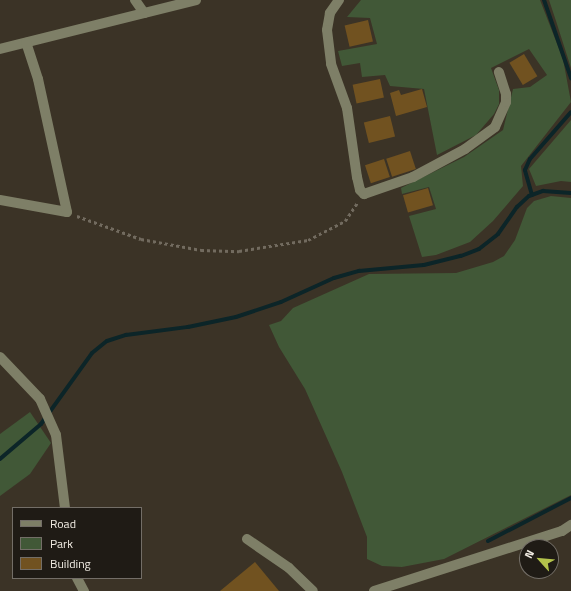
<!DOCTYPE html>
<style>
body{margin:0}
#map{position:relative;width:571px;height:591px;overflow:hidden;background:#3b3326;font-family:"Titillium Web",sans-serif}
div>[style]{position:absolute}
.green>*{inset:0;background:#415837}
.stream>*{height:4px;margin:-2px;padding:0 2px;transform-origin:2px;border-radius:2px;background:#0c2528}
.building>*{inset:0;background:#715220;transform-origin:0 0}
.path>*{height:2.5px;margin-top:-1.25px;transform-origin:0;background:repeating-linear-gradient(90deg,#726b5f 0 3px,transparent 0 6px)}
.minor>*{height:10px;margin:-5px;padding:0 5px;transform-origin:5px;border-radius:5px;background:#7e7f67}
span{translate:-50% -50%;white-space:nowrap;text-align:center;line-height:1.15;-webkit-text-stroke:4px #1f1b15;paint-order:stroke}
.legend{position:absolute;left:12px;top:507px;width:130px;height:72px;box-sizing:border-box;background:#1f1b15;border:1px solid #736e67;margin:0;padding:5px 7px;list-style:none;font-size:12px;color:#f0ebe2}
.legend li{display:flex;align-items:center;gap:8px;height:20px}
.legend b{width:20px;border:1px solid #736e67}
.north{position:absolute;left:519px;top:539px;width:40px;height:40px;box-sizing:border-box;background:#1f1b15;border:1px solid #736e67;border-radius:50%;rotate:297deg;font-size:11px;font-weight:700;line-height:16px;text-align:center;color:#f0ebe2}
.north::after{content:'';display:block;margin:auto;width:14px;height:18px;background:#b3c24b;clip-path:polygon(50% 0,100% 100%,50% 72%,0 100%)}
</style>
<div id="map">
<div class="green">
<div style="clip-path:polygon(361px 0,540px 0,563px 59px,571px 102px,521px 166px,523px 186px,493px 221px,470px 242px,436px 255px,422px 257px,409px 216px,436px 209px,429px 187px,402px 194px,401px 188px,464px 157px,503px 130px,513px 89px,530px 87px,547px 75px,529px 49px,491px 68px,499px 90px,499px 104px,494px 114px,476px 135px,437px 155px,424px 89px,390px 86px,385px 75px,362px 77px,360px 63px,342px 66px,338px 51px,377px 44px,370px 18px,347px 17px)"></div>
<div style="clip-path:polygon(549px 0,571px 0,571px 68px,556px 21px)"></div>
<div style="clip-path:polygon(571px 120px,571px 182px,561px 181px,536px 186px,529px 169px)"></div>
<div style="clip-path:polygon(551px 196px,571px 198px,571px 495px,444px 559px,402px 567px,382px 566px,367px 559px,367px 537px,342px 472px,305px 389px,279px 347px,269px 325px,281px 321px,293px 308px,369px 274px,456px 273px,493px 262px,504px 256px,515px 240px,527px 208px,534px 201px)"></div>
<div style="clip-path:polygon(30px 412px,51px 443px,30px 474px,0 496px,0 434px)"></div>
</div>
<div class="stream">
<div style="left:544px;top:0;width:83px;rotate:70.9deg"></div>
<div style="left:532px;top:195px;width:26px;rotate:-106deg"></div>
<div style="left:525px;top:170px;width:12px;rotate:-66deg"></div>
<div style="left:530px;top:159px;width:62px;rotate:-48.9deg"></div>
<div style="left:0;top:459px;width:54px;rotate:-40.5deg"></div>
<div style="left:41px;top:424px;width:87px;rotate:-54.3deg"></div>
<div style="left:92px;top:353px;width:19px;rotate:-39deg"></div>
<div style="left:107px;top:341px;width:20px;rotate:-18deg"></div>
<div style="left:126px;top:335px;width:63px;rotate:-7.4deg"></div>
<div style="left:188px;top:327px;width:49px;rotate:-11.8deg"></div>
<div style="left:236px;top:317px;width:47px;rotate:-18.4deg"></div>
<div style="left:281px;top:302px;width:58px;rotate:-24.4deg"></div>
<div style="left:334px;top:278px;width:26px;rotate:-16deg"></div>
<div style="left:359px;top:271px;width:65px;rotate:-5.3deg"></div>
<div style="left:424px;top:265px;width:38px;rotate:-14deg"></div>
<div style="left:461px;top:256px;width:19px;rotate:-21deg"></div>
<div style="left:479px;top:249px;width:24px;rotate:-38deg"></div>
<div style="left:498px;top:234px;width:33px;rotate:-55deg"></div>
<div style="left:517px;top:207px;width:16px;rotate:-43deg"></div>
<div style="left:529px;top:196px;width:15px;rotate:-20deg"></div>
<div style="left:543px;top:191px;width:28px;rotate:4deg"></div>
<div style="left:488px;top:541px;width:93px;rotate:-27.4deg"></div>
</div>
<div class="building">
<div style="left:368px;top:20px;width:22px;height:24px;rotate:77deg"></div>
<div style="left:524px;top:54px;width:26px;height:17px;rotate:59deg"></div>
<div style="left:380px;top:79px;width:19px;height:28px;rotate:78deg"></div>
<div style="clip-path:polygon(422px 89px,427px 107px,396px 116px,390px 93px,399px 90px,401px 95px)"></div>
<div style="left:390px;top:116px;width:21px;height:27px;rotate:76deg"></div>
<div style="left:410px;top:151px;width:19px;height:25px;rotate:72deg"></div>
<div style="left:384px;top:159px;width:19px;height:20px;rotate:72deg"></div>
<div style="left:428px;top:188px;width:18px;height:26px;rotate:74deg"></div>
<div style="clip-path:polygon(255px 562px,279px 591px,220px 591px)"></div>
</div>
<div class="path">
<div style="left:77px;top:216px;width:68px;rotate:19.8deg"></div>
<div style="left:141px;top:239px;width:61px;rotate:10.4deg"></div>
<div style="left:201px;top:250px;width:38px;rotate:2deg"></div>
<div style="left:239px;top:251px;width:70px;rotate:-9.1deg"></div>
<div style="left:308px;top:240px;width:42px;rotate:-27.2deg"></div>
<div style="left:345px;top:221px;width:22px;rotate:-56deg"></div>
</div>
<div class="minor">
<div style="left:135px;top:0;width:16px;rotate:55deg"></div>
<div style="left:339px;top:0;width:16px;rotate:125deg"></div>
<div style="left:330px;top:13px;width:17px;rotate:100deg"></div>
<div style="left:327px;top:30px;width:34px;rotate:83deg"></div>
<div style="left:331px;top:64px;width:47px;rotate:70deg"></div>
<div style="left:347px;top:108px;width:70px;rotate:81.8deg"></div>
<div style="left:357px;top:177px;width:13px;rotate:77deg"></div>
<div style="left:360px;top:190px;width:6px;rotate:45deg"></div>
<div style="left:364px;top:194px;width:52px;rotate:-19.1deg"></div>
<div style="left:413px;top:177px;width:59px;rotate:-28.3deg"></div>
<div style="left:465px;top:149px;width:37px;rotate:-36deg"></div>
<div style="left:495px;top:127px;width:27px;rotate:-66deg"></div>
<div style="left:506px;top:102px;width:8px;rotate:-90deg"></div>
<div style="left:506px;top:94px;width:23px;rotate:-108deg"></div>
<div style="left:0;top:49px;width:202px;rotate:-14deg"></div>
<div style="left:0;top:200px;width:68px;rotate:10.2deg"></div>
<div style="left:67px;top:212px;width:136px;rotate:-102.3deg"></div>
<div style="left:38px;top:79px;width:38px;rotate:-108deg"></div>
<div style="left:0;top:357px;width:58px;rotate:46.4deg"></div>
<div style="left:40px;top:399px;width:39px;rotate:66deg"></div>
<div style="left:56px;top:435px;width:74px;rotate:83deg"></div>
<div style="left:247px;top:539px;width:51px;rotate:34.6deg"></div>
<div style="left:289px;top:568px;width:33px;rotate:44deg"></div>
<div style="left:77px;top:578px;width:15px;rotate:62deg"></div>
<div style="left:374px;top:591px;width:197px;rotate:-17.7deg"></div>
<div style="left:562px;top:531px;width:11px;rotate:-34deg"></div>
</div>
<ul class="legend">
<li><b style="height:5px;background:#7e7f67"></b>Road</li>
<li><b style="height:11px;background:#415837"></b>Park</li>
<li><b style="height:11px;background:#715220"></b>Building</li>
</ul>
<div class="north">N</div>
</div>
